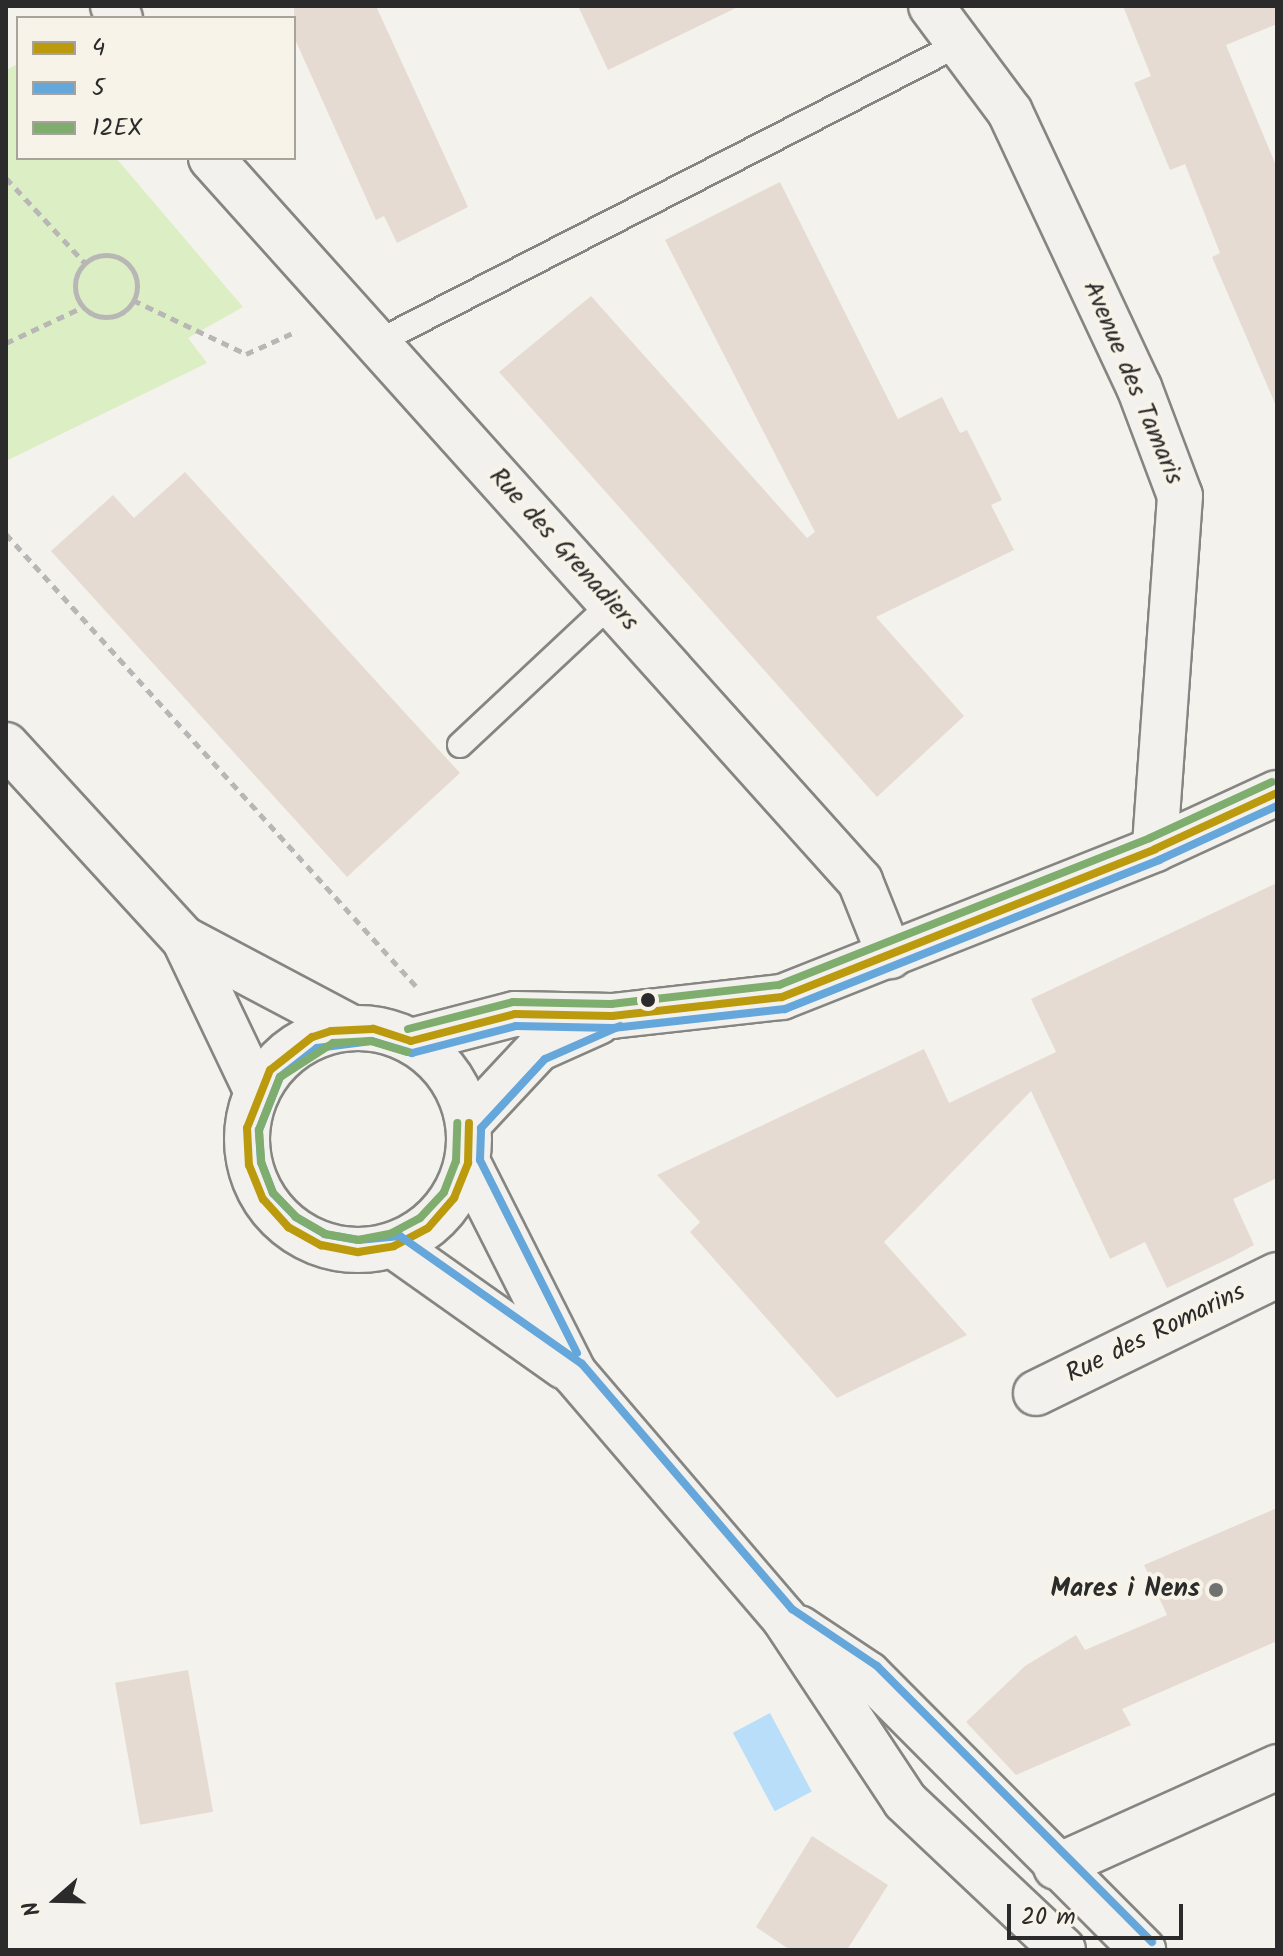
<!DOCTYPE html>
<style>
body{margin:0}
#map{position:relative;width:1283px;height:1956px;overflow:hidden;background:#f4f2ec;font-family:Kalam,sans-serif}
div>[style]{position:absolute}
.green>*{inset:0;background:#dceec4}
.water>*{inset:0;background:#b9def9;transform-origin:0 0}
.building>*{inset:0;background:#e6dbd3;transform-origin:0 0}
.path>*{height:5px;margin-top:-2.5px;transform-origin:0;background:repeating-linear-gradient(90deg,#b8b7b5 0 8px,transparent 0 14px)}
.path>.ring{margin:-2.5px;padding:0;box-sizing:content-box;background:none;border:5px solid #b8b7b5;border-radius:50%}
.roads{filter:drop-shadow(2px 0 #858582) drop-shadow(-2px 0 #858582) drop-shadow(0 2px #858582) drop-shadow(0 -2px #858582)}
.lane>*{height:24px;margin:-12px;padding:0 12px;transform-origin:12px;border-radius:12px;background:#f2f1ed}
.street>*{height:44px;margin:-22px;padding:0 22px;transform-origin:22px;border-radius:22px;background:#f2f1ed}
.secondary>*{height:44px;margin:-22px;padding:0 22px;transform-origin:22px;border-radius:22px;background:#f2f1ed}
.secondary>.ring{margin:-22px;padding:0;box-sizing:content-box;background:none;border:44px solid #f2f1ed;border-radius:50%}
.bus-1>*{height:8px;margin:-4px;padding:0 4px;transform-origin:4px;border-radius:4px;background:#bc9a0d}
.bus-2>*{height:8px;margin:-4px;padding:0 4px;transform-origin:4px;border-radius:4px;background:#65a6db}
.bus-3>*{height:8px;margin:-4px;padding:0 4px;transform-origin:4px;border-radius:4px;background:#7fad6d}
.dots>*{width:22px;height:22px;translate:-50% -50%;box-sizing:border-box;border:4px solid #f7f3e8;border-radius:50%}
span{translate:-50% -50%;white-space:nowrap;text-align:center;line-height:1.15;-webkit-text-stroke:8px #f7f3e8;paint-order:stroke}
.street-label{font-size:26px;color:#2b2b2b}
.poi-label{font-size:26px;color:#2b2b2b;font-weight:700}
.right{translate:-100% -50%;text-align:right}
.frame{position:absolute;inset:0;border:8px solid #2b2b2b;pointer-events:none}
.legend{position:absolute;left:16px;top:16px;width:280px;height:144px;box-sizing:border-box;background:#f7f3e8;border:2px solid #a5a39c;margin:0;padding:10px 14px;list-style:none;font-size:24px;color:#2b2b2b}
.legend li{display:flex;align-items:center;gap:16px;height:40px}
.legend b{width:40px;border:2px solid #a5a39c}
.north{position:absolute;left:16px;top:1860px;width:80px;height:80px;-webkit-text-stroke:6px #f7f3e8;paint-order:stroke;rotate:250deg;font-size:22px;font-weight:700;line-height:32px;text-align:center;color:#2b2b2b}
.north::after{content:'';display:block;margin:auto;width:28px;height:36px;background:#2b2b2b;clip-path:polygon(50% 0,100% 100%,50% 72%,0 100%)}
.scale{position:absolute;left:1007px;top:1904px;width:176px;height:36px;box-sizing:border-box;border:4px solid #2b2b2b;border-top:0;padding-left:10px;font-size:24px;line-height:28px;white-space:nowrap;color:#2b2b2b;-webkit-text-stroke:6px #f7f3e8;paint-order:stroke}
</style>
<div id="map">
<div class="green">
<div style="clip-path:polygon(18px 64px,18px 158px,116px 158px,243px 307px,188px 338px,207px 363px,6px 461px,6px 70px)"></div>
</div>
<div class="water">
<div style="left:770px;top:1713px;width:89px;height:42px;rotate:62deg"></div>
</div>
<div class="building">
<div style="clip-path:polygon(294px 6px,376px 6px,468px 207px,397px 243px,384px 216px,376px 220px,294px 37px)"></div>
<div style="clip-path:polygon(578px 6px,740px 6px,608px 70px)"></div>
<div style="clip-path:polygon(1123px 6px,1277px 6px,1277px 24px,1226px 45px,1277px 168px,1277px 408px,1212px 257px,1220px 253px,1185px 164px,1170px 170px,1134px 83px,1151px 76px)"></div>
<div style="clip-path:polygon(780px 182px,898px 419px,942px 397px,960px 433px,967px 430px,1002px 500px,991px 505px,1014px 550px,876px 617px,964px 716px,877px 797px,499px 372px,591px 296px,807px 538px,815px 532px,665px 240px)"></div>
<div style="clip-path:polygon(185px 472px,460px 773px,347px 877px,51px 551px,113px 495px,134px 518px)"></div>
<div style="clip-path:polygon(1277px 883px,1277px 1178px,1233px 1199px,1254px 1245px,1232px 1257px,1167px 1288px,1145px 1242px,1110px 1259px,1031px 1091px,884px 1242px,967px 1335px,837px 1398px,690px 1232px,700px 1222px,657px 1175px,924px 1049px,949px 1103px,1056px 1052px,1031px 999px)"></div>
<div style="clip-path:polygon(1277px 1508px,1277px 1641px,1122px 1709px,1131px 1725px,1016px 1775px,966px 1722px,1025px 1666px,1076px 1635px,1085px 1650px,1167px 1615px,1144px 1565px)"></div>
<div style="left:188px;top:1670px;width:144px;height:74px;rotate:80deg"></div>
<div style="clip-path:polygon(812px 1836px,888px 1885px,847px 1950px,790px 1950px,756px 1927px)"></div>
</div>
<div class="path">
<div style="left:6px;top:178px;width:115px;rotate:47.1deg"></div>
<div class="ring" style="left:75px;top:255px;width:57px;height:57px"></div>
<div style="left:133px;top:300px;width:125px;rotate:25.5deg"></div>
<div style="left:246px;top:354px;width:56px;rotate:-24.3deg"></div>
<div style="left:6px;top:343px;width:85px;rotate:-25.1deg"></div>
<div style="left:6px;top:534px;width:610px;rotate:47.79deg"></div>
</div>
<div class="roads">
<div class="lane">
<div style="left:376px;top:343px;width:655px;rotate:-27.15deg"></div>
<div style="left:460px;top:745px;width:208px;rotate:-43.1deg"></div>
</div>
<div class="street">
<div style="left:113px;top:6px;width:14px;rotate:60deg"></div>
<div style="left:931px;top:6px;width:132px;rotate:53.3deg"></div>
<div style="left:1010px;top:112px;width:304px;rotate:64.9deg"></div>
<div style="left:1139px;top:387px;width:116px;rotate:69.4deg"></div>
<div style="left:1180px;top:496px;width:354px;rotate:94.1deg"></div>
<div style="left:211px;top:158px;width:972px;rotate:48.09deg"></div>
<div style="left:860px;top:881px;width:81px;rotate:68.2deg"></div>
<div style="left:411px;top:1041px;width:107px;rotate:-14.6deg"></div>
<div style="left:515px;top:1014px;width:97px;rotate:1.2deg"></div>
<div style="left:612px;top:1016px;width:171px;rotate:-6.4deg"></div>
<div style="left:782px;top:997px;width:401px;rotate:-21.6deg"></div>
<div style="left:1155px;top:849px;width:134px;rotate:-24.7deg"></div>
<div style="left:469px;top:1123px;width:101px;rotate:-47deg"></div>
<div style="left:538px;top:1049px;width:66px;rotate:-24.2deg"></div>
<div style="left:1036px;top:1393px;width:268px;rotate:-26.1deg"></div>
<div style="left:1056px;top:1867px;width:243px;rotate:-24.3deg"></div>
</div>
<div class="secondary">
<div style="left:6px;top:745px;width:263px;rotate:47.5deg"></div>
<div style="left:184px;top:939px;width:170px;rotate:64.5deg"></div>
<div style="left:184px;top:939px;width:190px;rotate:27.9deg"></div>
<div class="ring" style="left:247px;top:1028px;width:178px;height:178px"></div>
<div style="left:468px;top:1163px;width:235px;rotate:63.2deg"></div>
<div style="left:574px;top:1373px;width:323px;rotate:49.4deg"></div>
<div style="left:784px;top:1618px;width:219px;rotate:56.5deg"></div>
<div style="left:905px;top:1801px;width:217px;rotate:43.3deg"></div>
<div style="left:394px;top:1246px;width:209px;rotate:35.3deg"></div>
<div style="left:799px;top:1628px;width:83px;rotate:33.7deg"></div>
<div style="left:868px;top:1674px;width:390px;rotate:45.1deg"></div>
</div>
</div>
<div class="bus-1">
<div style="left:411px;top:1041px;width:107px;rotate:-14.6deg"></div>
<div style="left:515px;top:1014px;width:97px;rotate:1.2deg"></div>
<div style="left:612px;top:1016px;width:171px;rotate:-6.4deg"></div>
<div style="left:782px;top:997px;width:401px;rotate:-21.6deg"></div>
<div style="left:1155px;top:849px;width:134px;rotate:-24.7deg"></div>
<div style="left:411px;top:1041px;width:40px;rotate:-162deg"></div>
<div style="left:373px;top:1029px;width:42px;rotate:177.3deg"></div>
<div style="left:331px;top:1031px;width:20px;rotate:162deg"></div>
<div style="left:312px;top:1037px;width:53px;rotate:141.8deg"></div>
<div style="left:270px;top:1070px;width:62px;rotate:111.6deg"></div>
<div style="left:247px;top:1128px;width:37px;rotate:87deg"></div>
<div style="left:249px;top:1165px;width:37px;rotate:68deg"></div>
<div style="left:263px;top:1199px;width:38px;rotate:48deg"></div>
<div style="left:288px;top:1227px;width:38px;rotate:29deg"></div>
<div style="left:321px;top:1245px;width:38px;rotate:11deg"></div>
<div style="left:358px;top:1252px;width:36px;rotate:-9deg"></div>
<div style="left:394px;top:1246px;width:38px;rotate:-28deg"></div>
<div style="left:428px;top:1228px;width:40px;rotate:-49deg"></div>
<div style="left:454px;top:1198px;width:38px;rotate:-68deg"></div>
<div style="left:468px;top:1163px;width:40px;rotate:-88.6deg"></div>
</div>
<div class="bus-2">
<div style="left:577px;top:1353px;width:216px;rotate:-116.7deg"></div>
<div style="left:480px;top:1160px;width:32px;rotate:-88deg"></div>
<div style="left:481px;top:1128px;width:94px;rotate:-47.2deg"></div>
<div style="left:545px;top:1059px;width:82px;rotate:-23.7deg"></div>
<div style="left:1152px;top:1942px;width:390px;rotate:-134.9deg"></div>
<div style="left:877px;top:1666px;width:102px;rotate:-146.2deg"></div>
<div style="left:792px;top:1609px;width:323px;rotate:-130.6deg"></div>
<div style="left:582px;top:1364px;width:223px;rotate:-144.9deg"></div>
<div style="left:400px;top:1236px;width:42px;rotate:174.6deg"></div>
<div style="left:358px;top:1240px;width:34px;rotate:-170deg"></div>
<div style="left:325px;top:1234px;width:34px;rotate:-150deg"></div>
<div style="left:296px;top:1217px;width:33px;rotate:-134deg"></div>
<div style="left:273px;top:1193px;width:33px;rotate:-111deg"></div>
<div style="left:261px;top:1162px;width:32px;rotate:-94deg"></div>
<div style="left:259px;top:1130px;width:57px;rotate:-68.4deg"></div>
<div style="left:280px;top:1077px;width:47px;rotate:-38.1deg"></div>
<div style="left:317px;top:1048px;width:55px;rotate:-7.3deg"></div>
<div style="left:372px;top:1041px;width:42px;rotate:16.7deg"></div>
<div style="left:412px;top:1053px;width:107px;rotate:-14.6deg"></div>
<div style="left:516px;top:1026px;width:97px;rotate:1.2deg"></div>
<div style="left:613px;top:1028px;width:173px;rotate:-6.3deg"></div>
<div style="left:785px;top:1009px;width:403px;rotate:-21.7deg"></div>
<div style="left:1159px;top:860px;width:130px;rotate:-24.6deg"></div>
</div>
<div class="bus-3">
<div style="left:408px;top:1029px;width:108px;rotate:-14.4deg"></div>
<div style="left:513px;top:1002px;width:98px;rotate:1.2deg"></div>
<div style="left:611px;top:1004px;width:169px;rotate:-6.5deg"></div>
<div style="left:779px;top:985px;width:399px;rotate:-21.6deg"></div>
<div style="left:1150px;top:838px;width:134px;rotate:-24.7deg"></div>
<div style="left:407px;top:1052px;width:38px;rotate:-163deg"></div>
<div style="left:371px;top:1041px;width:38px;rotate:177deg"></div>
<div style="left:333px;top:1043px;width:63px;rotate:147.3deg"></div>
<div style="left:280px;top:1077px;width:57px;rotate:111.6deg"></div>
<div style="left:259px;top:1130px;width:32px;rotate:86deg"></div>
<div style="left:261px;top:1162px;width:33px;rotate:69deg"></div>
<div style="left:273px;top:1193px;width:33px;rotate:46deg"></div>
<div style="left:296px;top:1217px;width:34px;rotate:30deg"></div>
<div style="left:325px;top:1234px;width:34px;rotate:10deg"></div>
<div style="left:358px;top:1240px;width:33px;rotate:-11deg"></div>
<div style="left:390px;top:1234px;width:34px;rotate:-28deg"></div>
<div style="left:420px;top:1218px;width:35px;rotate:-47deg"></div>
<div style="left:444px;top:1192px;width:33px;rotate:-69deg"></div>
<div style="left:456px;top:1161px;width:38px;rotate:-88deg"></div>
</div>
<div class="dots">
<div style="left:648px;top:1000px;background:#2b2b2b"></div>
<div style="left:1216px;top:1590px;background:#71716f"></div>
</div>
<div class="street-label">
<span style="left:1132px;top:383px;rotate:67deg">Avenue des Tamaris</span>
<span style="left:563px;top:550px;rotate:48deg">Rue des Grenadiers</span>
<span style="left:1156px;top:1334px;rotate:-26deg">Rue des Romarins</span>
</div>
<div class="poi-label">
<span class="right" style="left:1200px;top:1590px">Mares i Nens</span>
</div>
<div class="frame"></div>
<ul class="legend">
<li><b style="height:10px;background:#bc9a0d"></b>4</li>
<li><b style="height:10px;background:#65a6db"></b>5</li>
<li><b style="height:10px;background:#7fad6d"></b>12EX</li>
</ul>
<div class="north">N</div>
<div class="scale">20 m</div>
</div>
